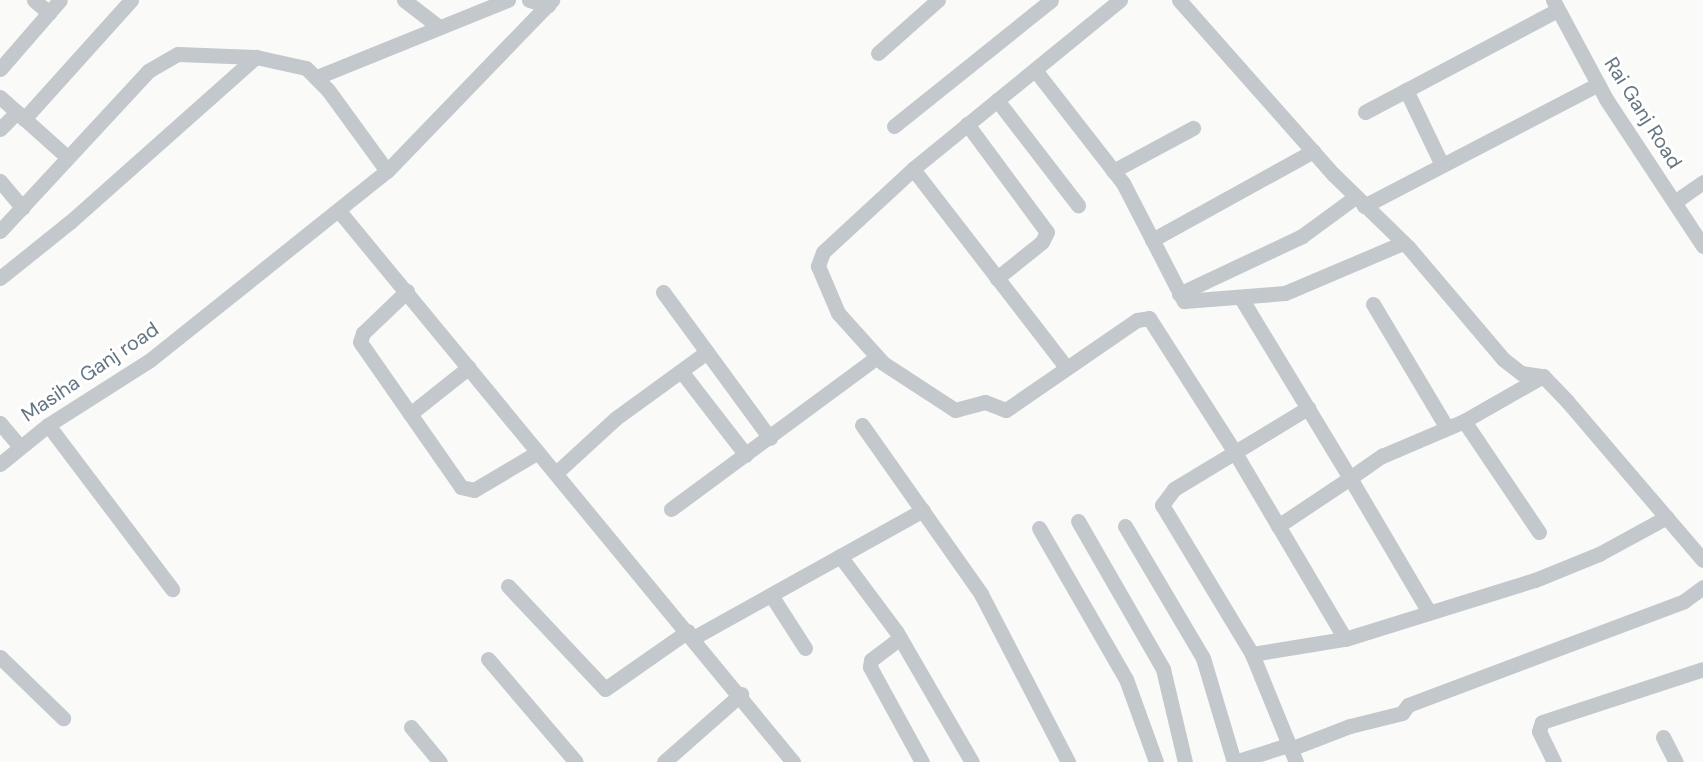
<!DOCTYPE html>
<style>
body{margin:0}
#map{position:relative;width:1703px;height:762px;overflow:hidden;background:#fafaf8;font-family:"DM Sans",sans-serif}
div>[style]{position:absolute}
.minor>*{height:15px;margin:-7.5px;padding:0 7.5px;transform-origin:7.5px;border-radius:7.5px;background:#c3c8cc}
span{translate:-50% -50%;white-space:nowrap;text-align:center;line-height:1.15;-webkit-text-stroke:6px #fff;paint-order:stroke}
.street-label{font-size:20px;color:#657683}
</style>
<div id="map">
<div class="minor">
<div style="left:34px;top:0;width:20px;rotate:41deg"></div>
<div style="left:404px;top:0;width:44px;rotate:37.6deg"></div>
<div style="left:529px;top:0;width:20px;rotate:15deg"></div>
<div style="left:1120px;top:0;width:267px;rotate:140.8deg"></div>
<div style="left:913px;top:169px;width:122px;rotate:137.3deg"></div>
<div style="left:823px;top:252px;width:15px;rotate:110deg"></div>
<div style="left:818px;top:266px;width:51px;rotate:66.9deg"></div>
<div style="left:838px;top:313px;width:67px;rotate:48deg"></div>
<div style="left:883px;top:363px;width:86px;rotate:33.1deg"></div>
<div style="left:955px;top:410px;width:31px;rotate:-15deg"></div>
<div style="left:985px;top:402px;width:22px;rotate:21deg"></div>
<div style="left:1006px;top:410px;width:159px;rotate:-34.5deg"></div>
<div style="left:1137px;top:320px;width:12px;rotate:-9deg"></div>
<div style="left:1149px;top:318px;width:158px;rotate:57.4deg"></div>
<div style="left:1234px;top:451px;width:218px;rotate:59.4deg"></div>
<div style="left:1345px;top:639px;width:199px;rotate:-17.3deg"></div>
<div style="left:1535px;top:580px;width:69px;rotate:-22.1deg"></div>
<div style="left:1599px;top:554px;width:77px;rotate:-28.6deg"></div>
<div style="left:1179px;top:0;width:232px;rotate:48.5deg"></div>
<div style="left:1333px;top:174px;width:106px;rotate:44.2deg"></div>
<div style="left:1409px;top:248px;width:145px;rotate:49.7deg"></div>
<div style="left:1503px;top:359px;width:23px;rotate:38deg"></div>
<div style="left:1521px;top:373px;width:22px;rotate:8deg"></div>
<div style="left:1543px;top:376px;width:35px;rotate:46deg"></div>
<div style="left:1567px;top:401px;width:209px;rotate:49.5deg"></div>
<div style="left:1553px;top:0;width:112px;rotate:61.8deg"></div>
<div style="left:1606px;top:99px;width:176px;rotate:56.6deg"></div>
<div style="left:878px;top:53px;width:80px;rotate:-41.5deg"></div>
<div style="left:0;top:69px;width:91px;rotate:-49deg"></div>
<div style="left:1035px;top:70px;width:143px;rotate:52.1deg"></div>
<div style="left:1123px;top:183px;width:133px;rotate:62.7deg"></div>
<div style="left:1184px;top:301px;width:101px;rotate:-4.5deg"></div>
<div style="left:1285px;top:293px;width:128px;rotate:-23deg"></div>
<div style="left:317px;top:77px;width:206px;rotate:-22deg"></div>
<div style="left:1406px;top:90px;width:83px;rotate:64.4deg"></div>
<div style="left:0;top:97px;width:90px;rotate:41.8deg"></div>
<div style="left:997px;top:100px;width:133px;rotate:52.4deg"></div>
<div style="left:1365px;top:112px;width:218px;rotate:-27.9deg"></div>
<div style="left:24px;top:119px;width:160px;rotate:-48deg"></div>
<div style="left:967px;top:124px;width:134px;rotate:53.5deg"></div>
<div style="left:1047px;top:232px;width:11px;rotate:117deg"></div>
<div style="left:1042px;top:242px;width:58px;rotate:141.3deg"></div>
<div style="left:894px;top:126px;width:201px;rotate:-38.7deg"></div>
<div style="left:0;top:129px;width:24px;rotate:-45deg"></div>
<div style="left:913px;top:169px;width:250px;rotate:52.3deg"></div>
<div style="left:1113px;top:171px;width:91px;rotate:-28.3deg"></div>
<div style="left:0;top:181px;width:35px;rotate:50deg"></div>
<div style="left:1676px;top:201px;width:33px;rotate:-35deg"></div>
<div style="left:1364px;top:206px;width:264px;rotate:-27.5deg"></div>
<div style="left:339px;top:211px;width:714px;rotate:50.51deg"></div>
<div style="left:0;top:231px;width:218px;rotate:-47.2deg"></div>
<div style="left:148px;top:71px;width:34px;rotate:-30deg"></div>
<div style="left:178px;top:54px;width:78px;rotate:2.2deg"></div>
<div style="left:256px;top:57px;width:51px;rotate:12.4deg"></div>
<div style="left:306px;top:68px;width:31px;rotate:45deg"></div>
<div style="left:328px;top:90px;width:100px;rotate:53.9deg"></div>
<div style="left:1152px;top:240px;width:184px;rotate:-28.9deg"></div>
<div style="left:0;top:278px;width:90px;rotate:-38.7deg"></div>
<div style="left:70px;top:222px;width:249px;rotate:-41.6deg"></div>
<div style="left:407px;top:291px;width:61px;rotate:136.3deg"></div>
<div style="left:363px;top:333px;width:9px;rotate:108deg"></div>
<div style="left:360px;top:342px;width:177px;rotate:55.1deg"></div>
<div style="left:461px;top:487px;width:13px;rotate:13deg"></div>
<div style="left:474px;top:490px;width:74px;rotate:-30.7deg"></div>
<div style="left:663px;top:292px;width:181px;rotate:53.8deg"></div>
<div style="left:1179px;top:294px;width:136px;rotate:-25.2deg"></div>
<div style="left:1302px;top:236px;width:66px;rotate:-36.3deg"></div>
<div style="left:1241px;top:298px;width:210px;rotate:58.8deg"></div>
<div style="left:1350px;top:478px;width:39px;rotate:-35deg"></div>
<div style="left:1382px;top:456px;width:89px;rotate:-23.1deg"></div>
<div style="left:1464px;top:421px;width:91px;rotate:-29.7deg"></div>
<div style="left:1373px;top:304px;width:144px;rotate:59.2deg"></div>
<div style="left:681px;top:371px;width:106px;rotate:52.3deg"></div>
<div style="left:410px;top:414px;width:75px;rotate:-38.5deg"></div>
<div style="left:1464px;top:421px;width:134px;rotate:56deg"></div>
<div style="left:0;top:423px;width:31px;rotate:50deg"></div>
<div style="left:48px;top:425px;width:206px;rotate:52.9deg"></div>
<div style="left:862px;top:425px;width:207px;rotate:54.8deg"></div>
<div style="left:981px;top:594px;width:189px;rotate:62.6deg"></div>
<div style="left:0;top:464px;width:62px;rotate:-39.1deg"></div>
<div style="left:48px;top:425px;width:121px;rotate:-32.5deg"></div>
<div style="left:150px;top:360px;width:303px;rotate:-38.6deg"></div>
<div style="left:387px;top:171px;width:238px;rotate:-46deg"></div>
<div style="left:556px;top:473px;width:81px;rotate:-42.5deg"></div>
<div style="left:616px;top:418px;width:112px;rotate:-36deg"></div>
<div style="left:671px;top:509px;width:256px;rotate:-36.4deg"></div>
<div style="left:1078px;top:521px;width:171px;rotate:60.1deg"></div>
<div style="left:1163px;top:669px;width:96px;rotate:76.7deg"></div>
<div style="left:1125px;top:526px;width:153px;rotate:59.4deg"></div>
<div style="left:1203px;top:658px;width:109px;rotate:73.4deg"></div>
<div style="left:1278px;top:526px;width:87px;rotate:-33.7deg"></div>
<div style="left:1350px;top:478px;width:156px;rotate:59.5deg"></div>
<div style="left:1039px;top:528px;width:174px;rotate:60.1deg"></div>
<div style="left:1126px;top:679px;width:88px;rotate:70.1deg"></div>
<div style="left:840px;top:556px;width:94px;rotate:53.3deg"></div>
<div style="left:896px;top:631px;width:151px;rotate:59.9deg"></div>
<div style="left:508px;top:586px;width:141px;rotate:46.7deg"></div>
<div style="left:605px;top:689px;width:101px;rotate:-34.9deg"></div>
<div style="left:771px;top:595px;width:63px;rotate:57.3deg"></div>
<div style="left:693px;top:638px;width:263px;rotate:-29.1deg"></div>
<div style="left:900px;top:638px;width:36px;rotate:143deg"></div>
<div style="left:871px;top:660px;width:7px;rotate:98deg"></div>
<div style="left:870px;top:667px;width:108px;rotate:61.3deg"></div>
<div style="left:1252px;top:654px;width:94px;rotate:-9.2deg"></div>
<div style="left:0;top:657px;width:88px;rotate:44.1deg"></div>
<div style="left:488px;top:659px;width:135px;rotate:49.5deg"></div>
<div style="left:411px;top:727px;width:45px;rotate:50.4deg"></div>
<div style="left:1663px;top:737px;width:28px;rotate:63deg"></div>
<div style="left:1290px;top:749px;width:64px;rotate:-21deg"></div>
<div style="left:1350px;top:726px;width:54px;rotate:-14deg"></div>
<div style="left:1402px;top:713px;width:10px;rotate:-53deg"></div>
<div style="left:1408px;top:705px;width:295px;rotate:-20.6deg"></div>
<div style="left:1684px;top:601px;width:24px;rotate:-36deg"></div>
<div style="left:664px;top:762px;width:103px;rotate:-41.4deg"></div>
<div style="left:1235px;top:762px;width:56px;rotate:-17.8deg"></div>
<div style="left:1296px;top:762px;width:117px;rotate:-112.2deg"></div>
<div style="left:1252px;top:654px;width:174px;rotate:-121.1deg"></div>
<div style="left:1162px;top:505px;width:20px;rotate:-53deg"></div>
<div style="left:1174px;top:489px;width:157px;rotate:-31.2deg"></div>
<div style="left:1554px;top:762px;width:34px;rotate:-116deg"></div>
<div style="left:1539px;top:731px;width:9px;rotate:-72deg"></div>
<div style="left:1542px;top:722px;width:169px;rotate:-18.2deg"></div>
</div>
<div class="street-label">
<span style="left:1643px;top:113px;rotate:58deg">Rai Ganj Road</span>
<span style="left:90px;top:372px;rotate:-34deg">Masiha Ganj road</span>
</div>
</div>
